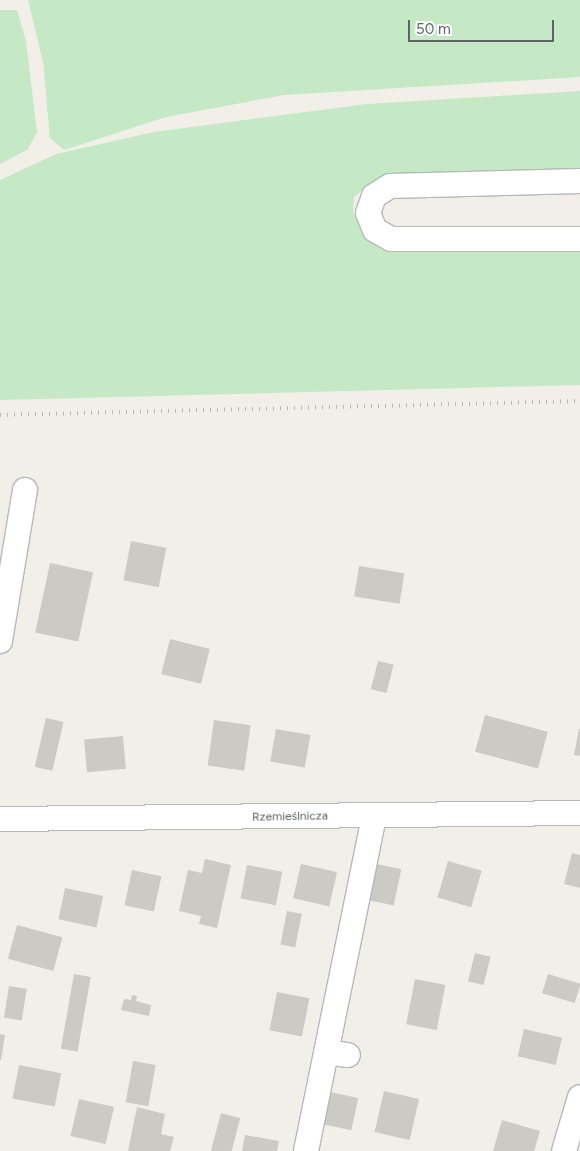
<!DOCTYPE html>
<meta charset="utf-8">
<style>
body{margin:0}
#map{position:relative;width:580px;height:1151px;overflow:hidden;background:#f1efe8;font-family:Figtree,sans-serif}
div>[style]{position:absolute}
.green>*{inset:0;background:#c5e8c5}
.building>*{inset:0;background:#cccac5;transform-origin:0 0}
.roads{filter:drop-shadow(1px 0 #b5b8bc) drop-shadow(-1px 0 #b5b8bc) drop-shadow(0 1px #b5b8bc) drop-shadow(0 -1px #b5b8bc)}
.minor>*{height:24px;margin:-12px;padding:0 12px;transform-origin:12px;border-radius:12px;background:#fff}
.rail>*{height:4px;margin-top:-2px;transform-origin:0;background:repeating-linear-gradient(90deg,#b6b7b8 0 1px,transparent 0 7px)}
span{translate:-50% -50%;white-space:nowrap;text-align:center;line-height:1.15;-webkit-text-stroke:4.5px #fff;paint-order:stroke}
.street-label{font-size:12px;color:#5f6368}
.scale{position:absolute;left:408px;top:20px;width:146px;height:22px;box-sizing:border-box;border:2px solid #5f6368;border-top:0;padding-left:6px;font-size:15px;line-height:18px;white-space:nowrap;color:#5f6368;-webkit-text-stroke:4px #fff;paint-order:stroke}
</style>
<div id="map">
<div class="green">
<div style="clip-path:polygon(28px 0,580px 0,580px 77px,284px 95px,166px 117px,64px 150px,50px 138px,43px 62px)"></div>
<div style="clip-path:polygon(0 10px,17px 10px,26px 41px,37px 132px,27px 150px,0 164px)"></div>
<div style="clip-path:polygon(580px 91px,580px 171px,376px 179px,354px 197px,353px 210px,362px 234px,375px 243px,580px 246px,580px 385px,0 400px,0 180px,56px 154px,154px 132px,367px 104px)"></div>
</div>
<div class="building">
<div style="left:131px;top:541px;width:36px;height:40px;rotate:11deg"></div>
<div style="left:50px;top:563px;width:44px;height:71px;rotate:12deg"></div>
<div style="left:359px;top:566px;width:46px;height:31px;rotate:9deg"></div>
<div style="left:170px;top:639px;width:41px;height:36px;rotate:14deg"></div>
<div style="left:378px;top:661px;width:16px;height:29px;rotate:14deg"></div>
<div style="left:485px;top:715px;width:65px;height:38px;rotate:15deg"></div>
<div style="left:46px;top:718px;width:18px;height:50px;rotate:13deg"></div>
<div style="left:214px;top:720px;width:37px;height:46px;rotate:8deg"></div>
<div style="left:276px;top:729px;width:35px;height:33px;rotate:10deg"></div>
<div style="clip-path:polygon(579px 729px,580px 729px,580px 756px,574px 755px)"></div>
<div style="left:123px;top:736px;width:33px;height:39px;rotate:85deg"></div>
<div style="clip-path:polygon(572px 853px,580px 855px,580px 888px,564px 884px)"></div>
<div style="clip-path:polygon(205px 859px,231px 865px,217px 928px,199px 924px,201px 916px,179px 911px,188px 870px,202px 873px)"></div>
<div style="left:448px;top:861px;width:35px;height:38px;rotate:16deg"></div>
<div style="left:372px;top:863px;width:30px;height:37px;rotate:12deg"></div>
<div style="left:301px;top:864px;width:37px;height:35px;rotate:13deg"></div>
<div style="left:247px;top:865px;width:36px;height:34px;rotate:11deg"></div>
<div style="left:132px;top:870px;width:30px;height:36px;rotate:12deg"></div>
<div style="left:65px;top:888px;width:39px;height:32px;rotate:12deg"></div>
<div style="left:287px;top:911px;width:15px;height:34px;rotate:11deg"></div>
<div style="left:17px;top:925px;width:47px;height:35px;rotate:15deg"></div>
<div style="left:475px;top:953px;width:16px;height:29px;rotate:14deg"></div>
<div style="left:74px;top:974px;width:17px;height:76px;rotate:10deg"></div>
<div style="left:548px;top:974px;width:34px;height:20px;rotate:17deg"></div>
<div style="left:415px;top:979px;width:31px;height:46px;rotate:11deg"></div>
<div style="left:9px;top:986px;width:18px;height:32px;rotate:9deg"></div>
<div style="left:277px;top:992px;width:33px;height:39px;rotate:11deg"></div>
<div style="clip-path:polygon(132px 995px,137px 996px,136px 1001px,151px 1005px,149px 1016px,121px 1010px,124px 999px,131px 1000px)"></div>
<div style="left:524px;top:1029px;width:39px;height:28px;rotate:13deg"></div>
<div style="clip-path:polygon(0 1034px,5px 1035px,1px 1060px,0 1060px)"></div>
<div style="left:133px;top:1061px;width:23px;height:42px;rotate:10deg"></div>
<div style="left:19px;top:1065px;width:43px;height:34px;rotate:11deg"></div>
<div style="left:325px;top:1091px;width:34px;height:33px;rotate:12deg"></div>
<div style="left:384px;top:1091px;width:36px;height:42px;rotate:13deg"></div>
<div style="left:79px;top:1099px;width:36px;height:38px;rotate:13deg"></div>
<div style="clip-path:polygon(137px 1107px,165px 1114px,161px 1134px,174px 1137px,170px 1151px,128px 1151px)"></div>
<div style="left:221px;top:1113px;width:20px;height:39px;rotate:15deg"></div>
<div style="clip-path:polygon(502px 1120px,540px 1131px,534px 1151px,493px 1151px)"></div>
<div style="clip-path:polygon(245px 1135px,279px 1141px,277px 1151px,242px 1151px)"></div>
</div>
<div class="roads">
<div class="minor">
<div style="left:580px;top:181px;width:190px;rotate:178.5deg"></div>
<div style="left:390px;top:186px;width:19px;rotate:148deg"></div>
<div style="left:374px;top:196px;width:18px;rotate:109deg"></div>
<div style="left:368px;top:213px;width:18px;rotate:68deg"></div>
<div style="left:375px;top:230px;width:18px;rotate:29deg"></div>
<div style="left:391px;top:239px;width:189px"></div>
<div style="left:0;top:641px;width:153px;rotate:-80.6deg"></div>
<div style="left:0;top:819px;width:580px;rotate:-0.59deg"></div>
<div style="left:326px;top:1052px;width:22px;rotate:8deg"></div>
<div style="left:306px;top:1151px;width:342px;rotate:-78.5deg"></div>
<div style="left:564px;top:1151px;width:56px;rotate:-73.5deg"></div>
</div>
</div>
<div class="rail">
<div style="left:0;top:415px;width:580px;rotate:-1.38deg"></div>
</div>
<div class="street-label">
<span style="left:290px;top:817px;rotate:-1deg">Rzemieślnicza</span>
</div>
<div class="scale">50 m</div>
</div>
